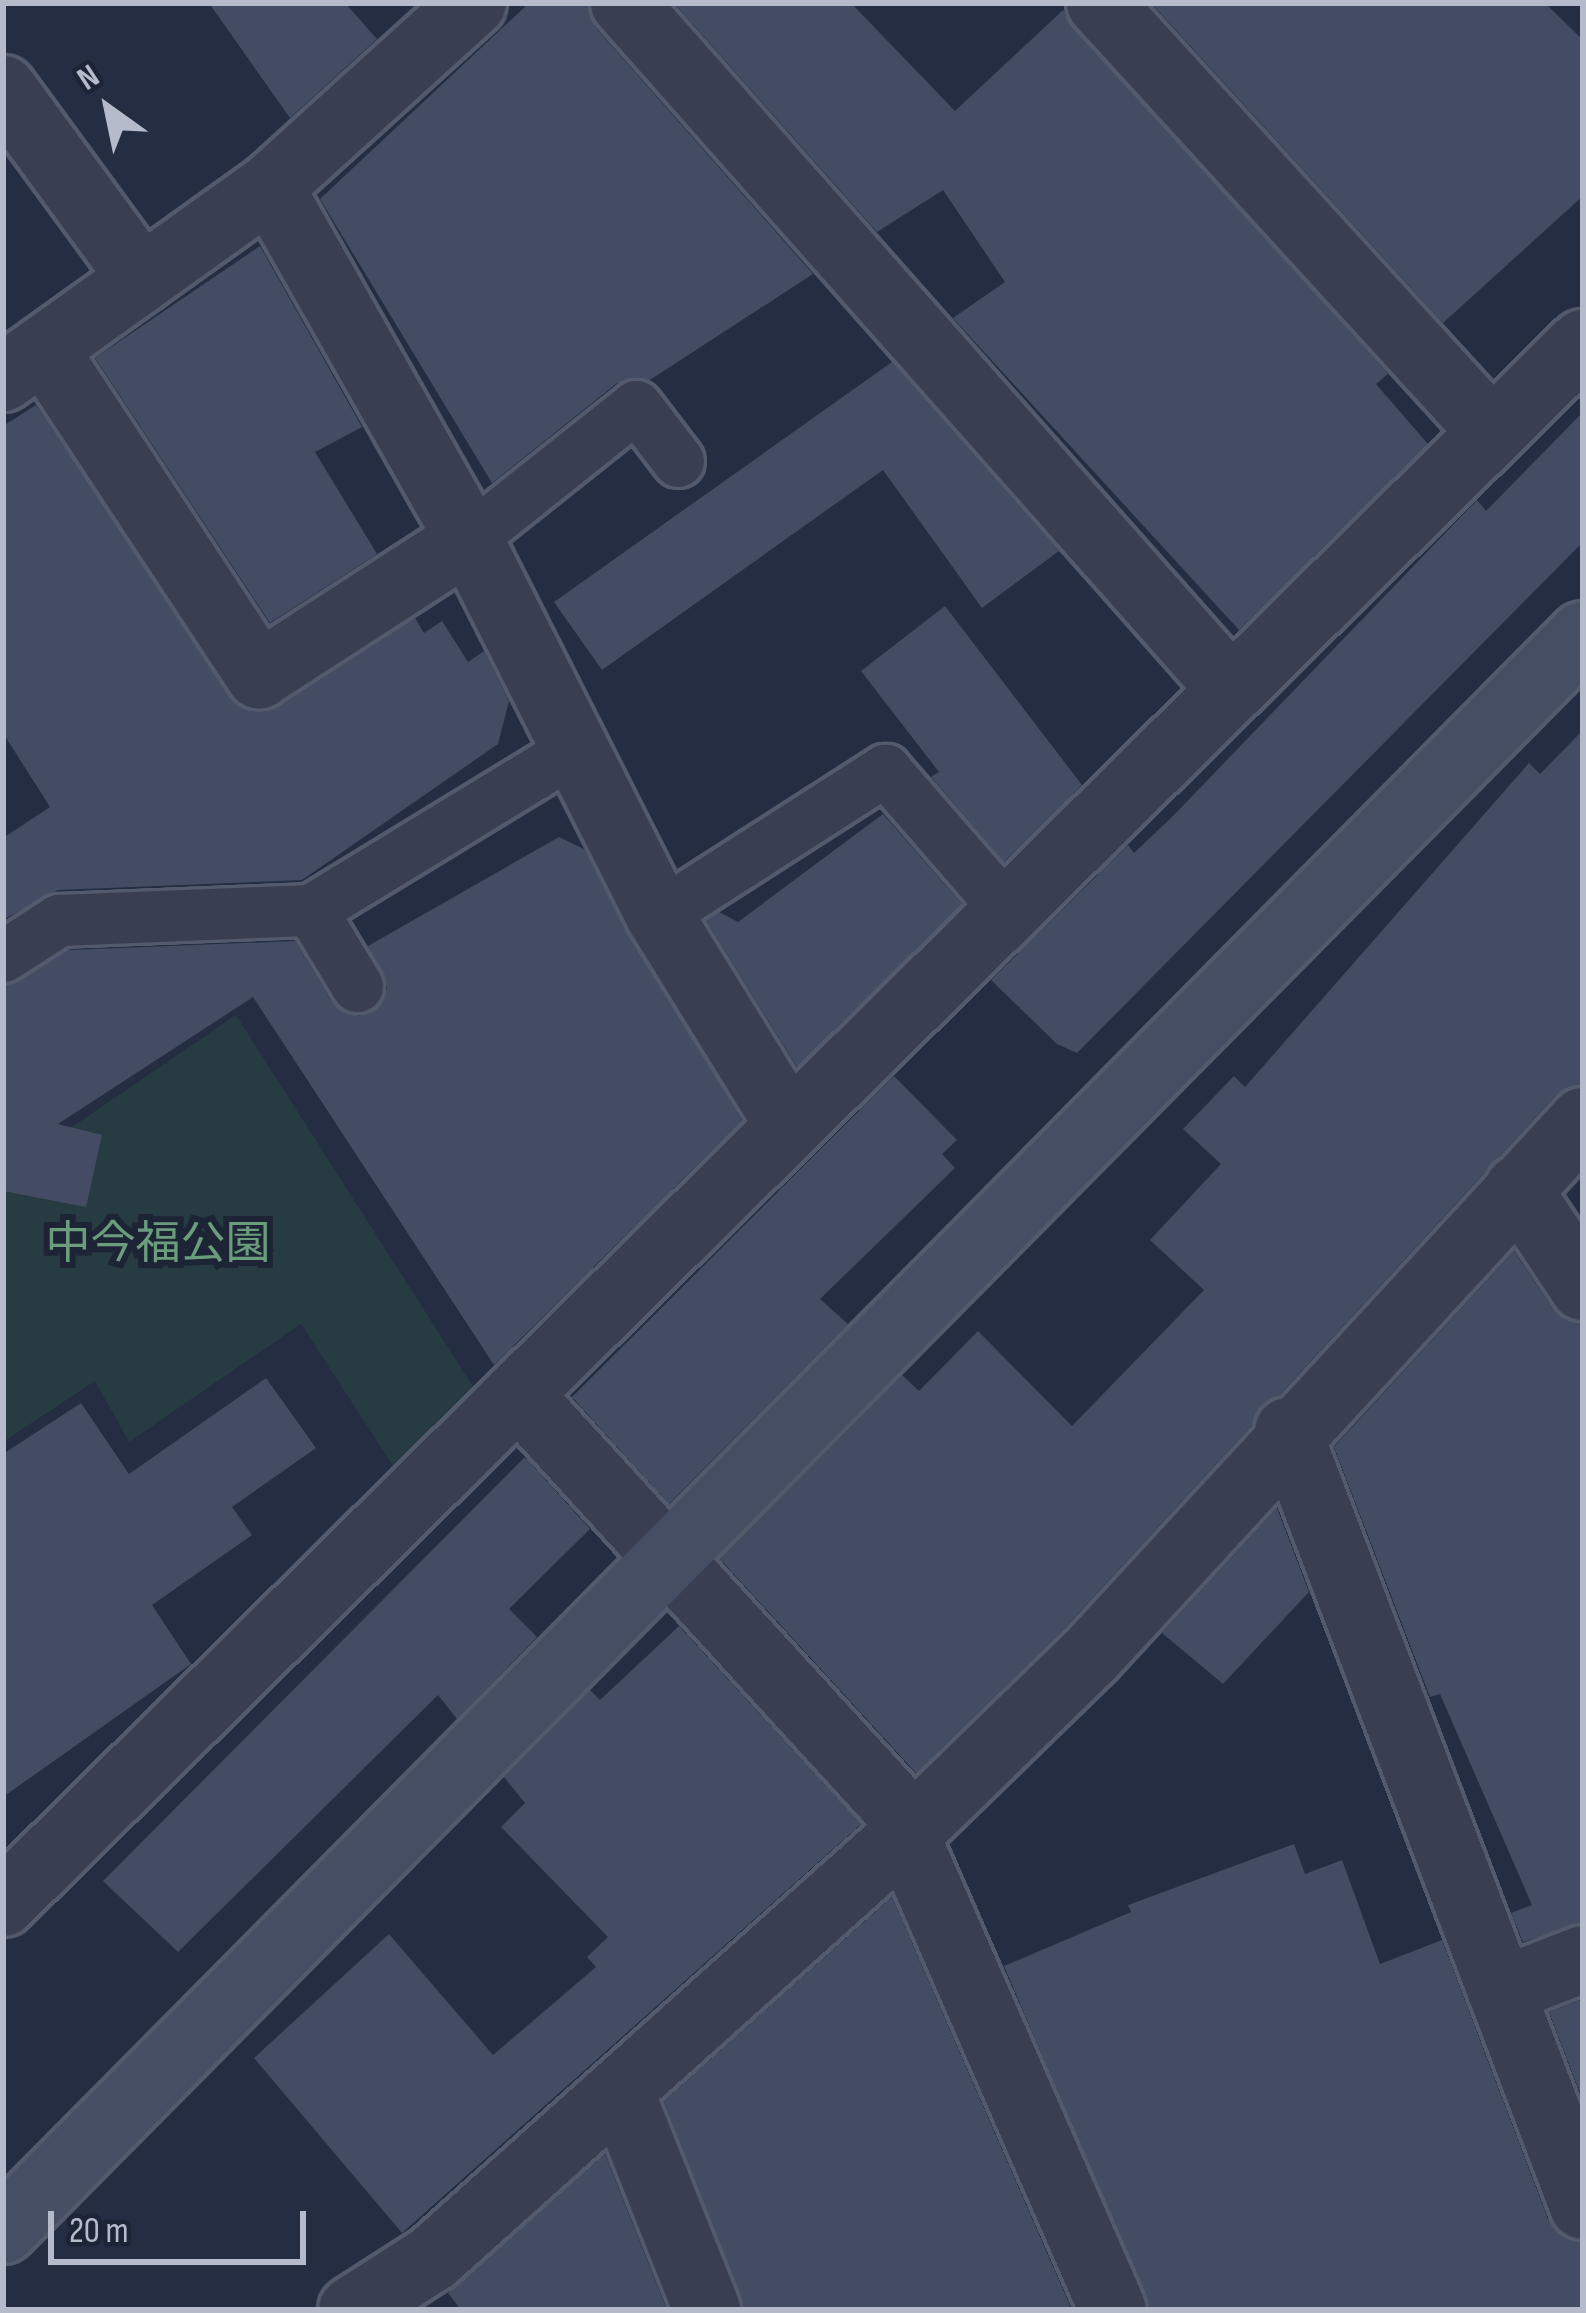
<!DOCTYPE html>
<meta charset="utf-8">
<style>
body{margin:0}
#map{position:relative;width:1586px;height:2313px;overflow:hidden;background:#242d41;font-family:"Sofia Sans Condensed","Noto Sans JP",sans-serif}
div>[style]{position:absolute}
.green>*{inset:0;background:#263b42}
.building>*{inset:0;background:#434c63}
.roads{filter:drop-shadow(3px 0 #535a6b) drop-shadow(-3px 0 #535a6b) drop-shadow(0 3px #535a6b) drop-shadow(0 -3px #535a6b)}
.lane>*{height:51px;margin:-25.5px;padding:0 25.5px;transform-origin:25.5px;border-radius:25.5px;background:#393f51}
.street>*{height:66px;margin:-33px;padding:0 33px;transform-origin:33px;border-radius:33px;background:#393f51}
.secondary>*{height:66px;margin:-33px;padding:0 33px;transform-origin:33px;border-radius:33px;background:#464e64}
span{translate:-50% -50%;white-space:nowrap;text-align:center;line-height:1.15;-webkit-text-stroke:12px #1d2436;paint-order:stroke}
.park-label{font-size:45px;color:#6b9d7d}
.frame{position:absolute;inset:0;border:6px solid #b5bbcb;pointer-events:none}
.north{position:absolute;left:48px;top:48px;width:120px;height:120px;-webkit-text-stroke:9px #1d2436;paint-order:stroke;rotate:327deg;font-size:33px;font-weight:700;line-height:48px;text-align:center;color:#b5bbcb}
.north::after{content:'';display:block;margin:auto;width:42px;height:54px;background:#b5bbcb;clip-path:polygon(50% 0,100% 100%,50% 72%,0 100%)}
.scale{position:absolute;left:48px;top:2211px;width:258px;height:54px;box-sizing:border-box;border:6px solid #b5bbcb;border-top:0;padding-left:15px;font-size:36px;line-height:42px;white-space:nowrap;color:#b5bbcb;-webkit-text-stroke:9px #1d2436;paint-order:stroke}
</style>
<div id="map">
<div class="green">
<div style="clip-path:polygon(236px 1015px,481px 1399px,397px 1472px,301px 1324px,129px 1442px,95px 1381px,3px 1442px,3px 1174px)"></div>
</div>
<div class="building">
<div style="clip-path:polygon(209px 3px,345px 3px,377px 39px,290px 118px)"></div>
<div style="clip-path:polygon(529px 3px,588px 3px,596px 28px,813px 274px,650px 380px,617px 383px,492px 483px,320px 199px)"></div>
<div style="clip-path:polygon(674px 3px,851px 3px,955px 111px,1063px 10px,1388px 374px,1376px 384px,1428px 444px,1239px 630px,953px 318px,1005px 282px,943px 190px,877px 232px)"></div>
<div style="clip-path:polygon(1151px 3px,1545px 3px,1583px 40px,1583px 196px,1443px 323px)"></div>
<div style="clip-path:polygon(260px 246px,362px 427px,315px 452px,377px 554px,270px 623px,95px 358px)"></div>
<div style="clip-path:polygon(892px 362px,1059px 551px,982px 608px,883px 470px,602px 670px,554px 602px)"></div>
<div style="clip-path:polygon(36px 405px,241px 708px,278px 707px,415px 618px,424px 633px,442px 621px,468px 662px,484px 651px,509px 701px,498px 744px,302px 880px,58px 890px,3px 920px,3px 838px,50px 807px,3px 733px,3px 426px)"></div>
<div style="clip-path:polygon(1583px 412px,1583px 542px,1077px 1053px,1057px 1044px,991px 980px,1128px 845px,1134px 853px,1174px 815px,1477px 500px,1486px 511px)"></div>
<div style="clip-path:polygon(945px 606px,1082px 785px,1004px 862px,931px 777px,939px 772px,861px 671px)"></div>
<div style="clip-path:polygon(1583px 730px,1583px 1085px,1555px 1096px,1063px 1630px,916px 1773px,720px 1559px,902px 1375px,919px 1391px,978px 1331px,1072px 1426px,1204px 1290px,1150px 1240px,1221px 1164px,1183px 1129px,1234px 1076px,1245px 1087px,1529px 763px,1540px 774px)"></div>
<div style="clip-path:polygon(883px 814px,962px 904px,797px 1067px,706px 920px,719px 912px,738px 922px)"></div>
<div style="clip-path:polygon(559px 837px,584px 849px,742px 1121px,494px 1365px,253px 997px,58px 1124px,102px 1135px,86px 1207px,3px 1191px,3px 986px,68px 950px,295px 941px,332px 1002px,359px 1016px,383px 1001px,387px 987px,368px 946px)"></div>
<div style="clip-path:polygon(894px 1076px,957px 1140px,942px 1154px,955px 1168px,820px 1299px,848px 1324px,669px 1504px,572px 1397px)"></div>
<div style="clip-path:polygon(1514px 1251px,1553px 1309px,1583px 1324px,1583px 1922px,1523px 1942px,1511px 1913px,1532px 1905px,1440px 1694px,1430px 1697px,1334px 1447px)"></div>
<div style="clip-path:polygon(266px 1378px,316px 1448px,232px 1507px,252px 1535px,152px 1605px,191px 1664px,3px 1797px,3px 1454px,81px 1403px,129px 1474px)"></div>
<div style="clip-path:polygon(525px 1457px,590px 1529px,509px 1609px,537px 1637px,457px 1719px,438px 1695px,178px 1952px,103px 1881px)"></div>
<div style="clip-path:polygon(1277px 1508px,1309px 1592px,1223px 1684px,1162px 1633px)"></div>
<div style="clip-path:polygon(679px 1626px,861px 1824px,402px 2233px,254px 2058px,389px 1934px,493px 2055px,596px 1967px,587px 1957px,608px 1937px,501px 1827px,525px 1803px,504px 1777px,590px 1690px,600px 1700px)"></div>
<div style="clip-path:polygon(1294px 1844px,1305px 1874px,1342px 1860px,1380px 1964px,1442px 1940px,1548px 2219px,1583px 2243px,1583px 2310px,1150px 2310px,1004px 1966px,1131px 1912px,1128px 1905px)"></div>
<div style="clip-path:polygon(892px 1897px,1072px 2310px,744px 2310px,664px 2101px)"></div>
<div style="clip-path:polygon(1583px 1999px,1583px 2101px,1549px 2012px)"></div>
<div style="clip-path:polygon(605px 2154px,667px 2310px,461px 2310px,448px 2293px)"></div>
</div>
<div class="roads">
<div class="lane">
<div style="left:469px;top:539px;width:213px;rotate:-38.5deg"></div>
<div style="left:636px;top:406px;width:69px;rotate:52.6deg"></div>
<div style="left:311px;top:910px;width:89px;rotate:58.8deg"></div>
<div style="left:659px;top:915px;width:269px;rotate:-32.7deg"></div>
<div style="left:885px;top:770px;width:184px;rotate:49deg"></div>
<div style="left:3px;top:956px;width:67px;rotate:-32.7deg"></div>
<div style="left:59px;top:920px;width:252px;rotate:-2.3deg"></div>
<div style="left:311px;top:910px;width:305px;rotate:-31.4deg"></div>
</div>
<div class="street">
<div style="left:624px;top:3px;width:915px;rotate:48.5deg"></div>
<div style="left:1100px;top:3px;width:580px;rotate:47.59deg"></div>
<div style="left:3px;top:89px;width:235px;rotate:53.8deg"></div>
<div style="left:270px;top:187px;width:404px;rotate:60.5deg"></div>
<div style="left:469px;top:539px;width:421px;rotate:63.2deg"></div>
<div style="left:659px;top:915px;width:246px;rotate:58.3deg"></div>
<div style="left:44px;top:349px;width:391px;rotate:56.6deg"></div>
<div style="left:259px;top:675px;width:250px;rotate:-32.9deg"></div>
<div style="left:3px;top:378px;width:328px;rotate:-35.6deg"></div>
<div style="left:270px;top:187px;width:274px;rotate:-42.2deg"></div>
<div style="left:1518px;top:1189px;width:118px;rotate:56.4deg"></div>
<div style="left:518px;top:1394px;width:587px;rotate:47.56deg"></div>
<div style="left:1288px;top:1431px;width:829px;rotate:69.16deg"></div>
<div style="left:905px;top:1834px;width:519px;rotate:66.4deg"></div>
<div style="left:3px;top:1903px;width:2220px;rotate:-44.64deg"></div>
<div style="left:1501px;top:1991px;width:88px;rotate:-21.3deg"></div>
<div style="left:620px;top:2091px;width:236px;rotate:68.3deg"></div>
<div style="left:352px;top:2310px;width:96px;rotate:-32.7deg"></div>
<div style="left:433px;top:2258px;width:646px;rotate:-41.86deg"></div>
<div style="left:914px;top:1827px;width:245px;rotate:-44.2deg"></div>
<div style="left:1090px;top:1656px;width:728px;rotate:-47.34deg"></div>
</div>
<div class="secondary">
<div style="left:3px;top:2230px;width:2245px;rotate:-45.27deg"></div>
</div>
</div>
<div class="park-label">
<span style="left:158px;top:1245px">中今福公園</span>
</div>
<div class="frame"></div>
<div class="north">N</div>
<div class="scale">20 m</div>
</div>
